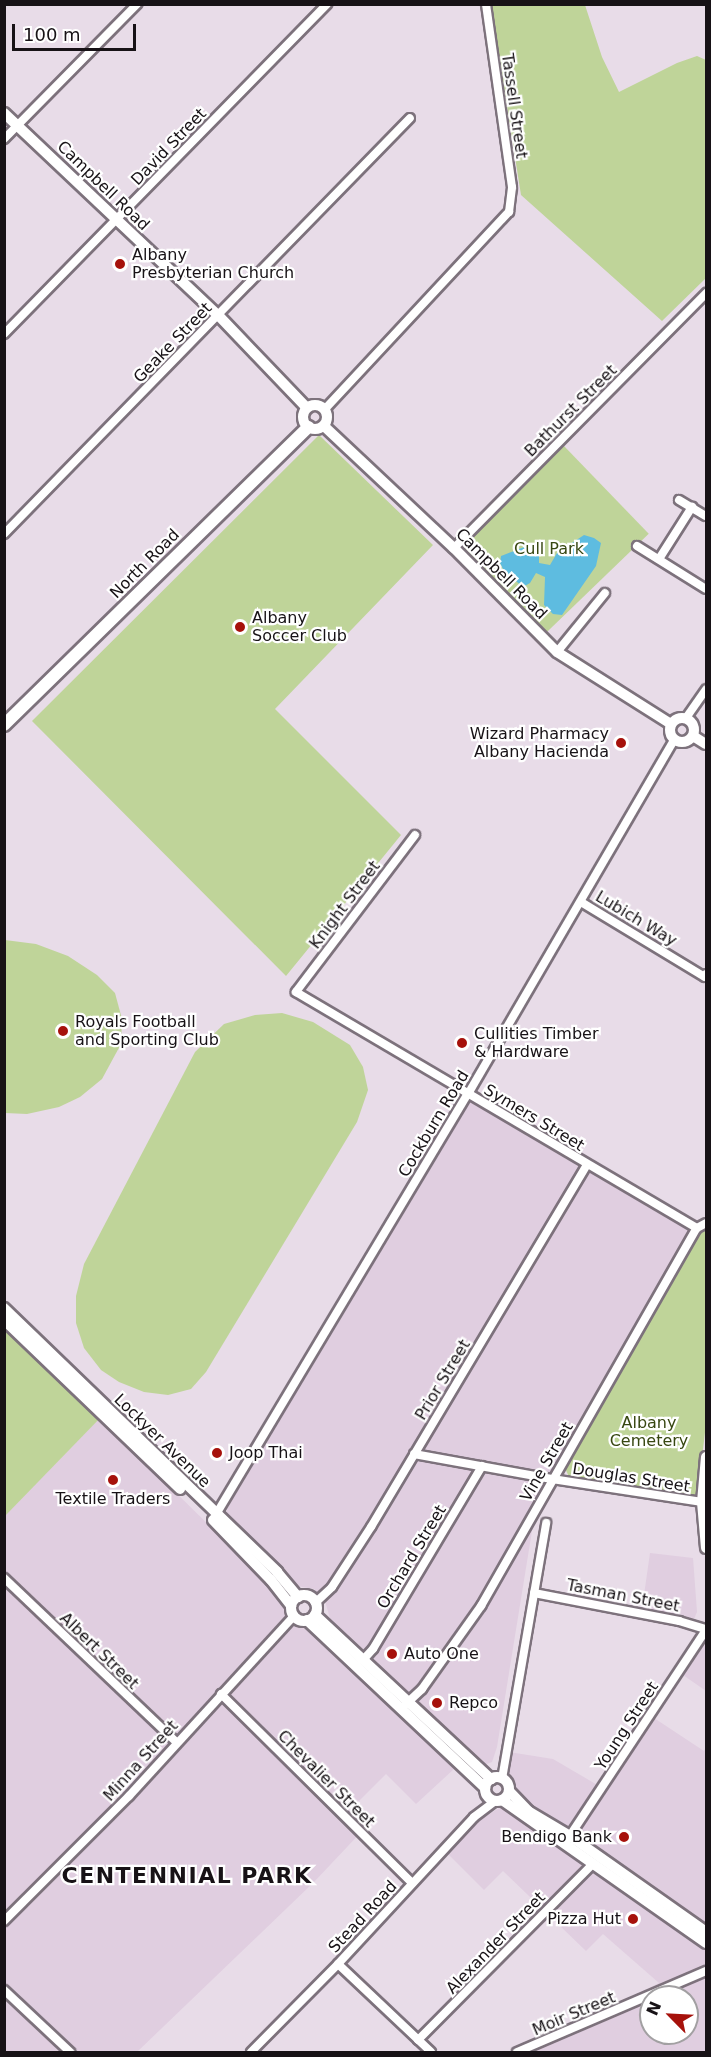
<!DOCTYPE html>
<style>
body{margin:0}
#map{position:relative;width:711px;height:2057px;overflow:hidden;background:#e8dce8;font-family:"DejaVu Sans",sans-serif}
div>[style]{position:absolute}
.built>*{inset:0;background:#e0cee0}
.green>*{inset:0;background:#bfd499;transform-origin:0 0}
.water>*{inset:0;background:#5ebce0}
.roads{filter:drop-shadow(2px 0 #7d727c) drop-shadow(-2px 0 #7d727c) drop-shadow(0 2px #7d727c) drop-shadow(0 -2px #7d727c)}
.street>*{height:8px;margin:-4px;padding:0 4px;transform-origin:4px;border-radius:4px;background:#fff}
.secondary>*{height:10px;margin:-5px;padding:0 5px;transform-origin:5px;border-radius:5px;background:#fff}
.secondary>.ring{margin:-5px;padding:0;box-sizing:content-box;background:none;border:10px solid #fff;border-radius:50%}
.primary>*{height:12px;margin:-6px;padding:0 6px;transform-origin:6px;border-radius:6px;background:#fff}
.dots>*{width:16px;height:16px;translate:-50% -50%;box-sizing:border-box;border:3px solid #fff;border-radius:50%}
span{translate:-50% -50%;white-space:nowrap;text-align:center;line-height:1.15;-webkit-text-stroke:4.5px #fff;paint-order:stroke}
.street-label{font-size:16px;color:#171216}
.poi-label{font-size:16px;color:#171216}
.left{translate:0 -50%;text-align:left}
.right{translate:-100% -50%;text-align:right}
.park-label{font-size:16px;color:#374711}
.district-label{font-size:22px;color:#171216;font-weight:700;letter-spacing:1.5px}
.frame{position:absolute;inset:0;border:6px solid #171216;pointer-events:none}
.north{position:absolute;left:639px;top:1985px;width:60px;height:60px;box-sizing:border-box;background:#fff;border:2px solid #a2a0a2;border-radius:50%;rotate:294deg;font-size:16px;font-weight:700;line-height:24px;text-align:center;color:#171216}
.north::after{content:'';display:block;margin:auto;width:21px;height:27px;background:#a6110b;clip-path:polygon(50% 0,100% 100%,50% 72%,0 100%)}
.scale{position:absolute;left:12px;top:24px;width:124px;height:27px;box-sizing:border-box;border:3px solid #171216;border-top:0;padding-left:8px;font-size:18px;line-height:21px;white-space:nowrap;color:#171216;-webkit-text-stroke:4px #fff;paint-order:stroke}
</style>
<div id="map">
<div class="built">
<div style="clip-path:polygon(476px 1102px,692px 1230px,538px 1494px,497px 1747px,492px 1762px,484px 1765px,392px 1683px,331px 1622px,325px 1601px,314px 1589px,297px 1586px,225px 1515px,236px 1489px,467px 1104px)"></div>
<div style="clip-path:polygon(100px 1418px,282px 1597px,287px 1615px,295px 1623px,306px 1625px,454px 1769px,416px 1804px,386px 1774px,349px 1811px,365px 1828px,314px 1882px,137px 2052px,71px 2052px,5px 1986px,4px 1516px)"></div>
<div style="clip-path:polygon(650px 1553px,693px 1558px,697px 1612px,694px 1619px,642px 1609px)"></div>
<div style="clip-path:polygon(706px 1636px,706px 1691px,683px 1675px)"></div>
<div style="clip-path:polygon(evenodd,654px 1718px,704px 1751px,706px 1747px,706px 2052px,519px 2052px,659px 1983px,603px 1934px,586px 1951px,503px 1871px,484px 1890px,447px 1853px,477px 1822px,510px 1801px,516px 1793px,507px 1767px,509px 1752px,553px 1759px,606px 1790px,654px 1718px,651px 1997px,687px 1997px,687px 2033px,651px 2033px,651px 1997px)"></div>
<div style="clip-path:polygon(5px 1994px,64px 2052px,5px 2052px)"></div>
</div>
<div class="green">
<div style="clip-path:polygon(491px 5px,585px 5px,602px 57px,619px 92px,677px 63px,697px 56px,706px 60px,706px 278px,662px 321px,521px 195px)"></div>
<div style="clip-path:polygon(319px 435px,433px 545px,275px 709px,401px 835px,286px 976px,32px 721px)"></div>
<div style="left:564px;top:446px;width:122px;height:143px;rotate:46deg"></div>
<div style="clip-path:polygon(5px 940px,36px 944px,68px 956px,97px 975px,115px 993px,122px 1019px,121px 1044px,102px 1079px,80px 1097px,59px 1107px,27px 1114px,5px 1113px)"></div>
<div style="clip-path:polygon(282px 1013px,313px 1022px,350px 1045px,363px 1067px,368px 1090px,357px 1122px,206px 1372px,191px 1389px,168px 1395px,144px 1392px,119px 1382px,101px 1370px,84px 1348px,76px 1323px,76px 1296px,84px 1264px,195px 1052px,224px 1024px,255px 1015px)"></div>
<div style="clip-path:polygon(706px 1226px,706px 1424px,698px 1491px,692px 1498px,569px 1477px,565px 1468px,688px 1249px)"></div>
<div style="clip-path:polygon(5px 1321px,105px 1413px,5px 1516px)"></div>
</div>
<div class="water">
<div style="clip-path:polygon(584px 535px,594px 538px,601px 543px,596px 566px,562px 615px,553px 614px,544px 605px,545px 577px,536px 573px,530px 583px,523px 587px,504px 571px,500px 563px,501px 556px,527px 546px,539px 550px,539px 563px,550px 565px,557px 553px)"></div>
</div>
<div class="roads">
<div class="street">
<div style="left:4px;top:139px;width:190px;rotate:-45.4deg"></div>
<div style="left:4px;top:334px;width:462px;rotate:-45.6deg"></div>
<div style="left:325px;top:409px;width:270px;rotate:-47deg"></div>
<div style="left:509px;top:212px;width:25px;rotate:-83deg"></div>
<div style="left:512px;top:187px;width:185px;rotate:-98.1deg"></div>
<div style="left:679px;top:500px;width:31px;rotate:31deg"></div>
<div style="left:4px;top:534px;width:581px;rotate:-45.7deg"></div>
<div style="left:637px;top:546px;width:81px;rotate:31.9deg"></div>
<div style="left:454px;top:548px;width:359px;rotate:-45.3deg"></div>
<div style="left:659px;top:559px;width:62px;rotate:-57.6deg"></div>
<div style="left:557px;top:652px;width:76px;rotate:-50.9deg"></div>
<div style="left:686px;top:718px;width:35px;rotate:-55deg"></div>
<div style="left:415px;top:835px;width:197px;rotate:127.2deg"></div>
<div style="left:296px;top:992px;width:465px;rotate:30.5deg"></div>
<div style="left:581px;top:902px;width:145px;rotate:31.2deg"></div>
<div style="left:705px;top:977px;width:3px;rotate:-72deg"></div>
<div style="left:414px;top:1454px;width:140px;rotate:10.3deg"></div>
<div style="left:552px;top:1479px;width:152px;rotate:8.7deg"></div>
<div style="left:215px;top:1516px;width:492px;rotate:-59.1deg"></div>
<div style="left:468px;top:1094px;width:410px;rotate:-59.8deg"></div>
<div style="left:4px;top:1578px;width:238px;rotate:43.6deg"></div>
<div style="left:534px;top:1593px;width:148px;rotate:10.9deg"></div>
<div style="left:679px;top:1621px;width:28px;rotate:17deg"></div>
<div style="left:315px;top:1603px;width:23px;rotate:-43deg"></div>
<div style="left:332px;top:1587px;width:72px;rotate:-57deg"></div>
<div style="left:371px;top:1527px;width:422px;rotate:-59.2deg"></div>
<div style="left:363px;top:1660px;width:15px;rotate:-48deg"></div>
<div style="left:373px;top:1649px;width:213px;rotate:-59.2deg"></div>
<div style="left:221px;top:1694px;width:269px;rotate:44.7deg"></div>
<div style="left:406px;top:1704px;width:22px;rotate:-43deg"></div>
<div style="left:422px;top:1689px;width:102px;rotate:-54.6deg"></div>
<div style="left:481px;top:1606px;width:435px;rotate:-60.3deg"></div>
<div style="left:697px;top:1228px;width:10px;rotate:-29deg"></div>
<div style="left:502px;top:1779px;width:260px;rotate:-80.2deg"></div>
<div style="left:567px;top:1840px;width:252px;rotate:-56.5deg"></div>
<div style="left:4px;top:1921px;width:177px;rotate:-45deg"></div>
<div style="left:129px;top:1796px;width:244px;rotate:-47.5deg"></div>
<div style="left:338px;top:1964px;width:128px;rotate:43.4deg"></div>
<div style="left:4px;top:1990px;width:91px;rotate:43.2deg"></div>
<div style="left:418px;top:2040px;width:248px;rotate:-45.2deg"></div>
<div style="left:251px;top:2052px;width:124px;rotate:-45.3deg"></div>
<div style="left:338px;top:1964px;width:200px;rotate:-47.2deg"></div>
<div style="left:474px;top:1817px;width:26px;rotate:-37deg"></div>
<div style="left:517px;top:2052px;width:206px;rotate:-23.2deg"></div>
</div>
<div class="secondary">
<div style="left:4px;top:113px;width:296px;rotate:43.4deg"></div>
<div style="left:219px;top:316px;width:127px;rotate:46.3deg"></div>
<div class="ring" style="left:303px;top:405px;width:14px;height:14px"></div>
<div style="left:324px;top:426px;width:178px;rotate:43.2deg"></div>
<div style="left:454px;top:548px;width:146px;rotate:45.3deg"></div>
<div style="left:557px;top:652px;width:135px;rotate:32.3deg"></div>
<div class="ring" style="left:670px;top:718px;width:14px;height:14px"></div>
<div style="left:693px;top:736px;width:15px;rotate:32deg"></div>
<div style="left:4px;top:1308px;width:380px;rotate:44deg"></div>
<div style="left:277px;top:1572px;width:33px;rotate:50deg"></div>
<div style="left:4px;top:1320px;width:244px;rotate:43.8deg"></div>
<div style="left:706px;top:1457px;width:45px;rotate:95.1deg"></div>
<div style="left:702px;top:1502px;width:46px;rotate:85deg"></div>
<div style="left:213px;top:1520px;width:83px;rotate:46deg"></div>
<div style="left:271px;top:1580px;width:33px;rotate:52deg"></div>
<div class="ring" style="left:291px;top:1595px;width:16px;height:16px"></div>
<div style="left:315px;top:1615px;width:241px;rotate:43deg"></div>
<div style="left:307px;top:1620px;width:245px;rotate:43.3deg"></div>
<div class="ring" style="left:485px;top:1777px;width:14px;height:14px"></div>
<div style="left:509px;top:1791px;width:28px;rotate:46deg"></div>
<div style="left:528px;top:1811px;width:49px;rotate:30.8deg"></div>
<div style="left:570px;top:1836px;width:166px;rotate:35.2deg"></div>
<div style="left:502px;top:1800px;width:249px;rotate:35deg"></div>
</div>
<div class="primary">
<div style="left:4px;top:725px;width:426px;rotate:-44.4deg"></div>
</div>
</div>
<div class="dots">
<div style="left:120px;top:264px;background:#a6110b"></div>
<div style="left:240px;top:627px;background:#a6110b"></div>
<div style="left:621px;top:743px;background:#a6110b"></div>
<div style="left:63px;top:1031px;background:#a6110b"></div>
<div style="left:462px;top:1043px;background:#a6110b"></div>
<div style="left:217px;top:1453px;background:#a6110b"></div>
<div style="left:113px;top:1480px;background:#a6110b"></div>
<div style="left:392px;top:1654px;background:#a6110b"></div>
<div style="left:437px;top:1703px;background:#a6110b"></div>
<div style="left:624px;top:1837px;background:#a6110b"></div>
<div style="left:633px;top:1919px;background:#a6110b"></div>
</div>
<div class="street-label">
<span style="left:514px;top:106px;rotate:82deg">Tassell Street</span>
<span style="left:169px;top:147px;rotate:-46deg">David Street</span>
<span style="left:103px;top:186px;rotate:44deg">Campbell Road</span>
<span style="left:173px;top:343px;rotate:-46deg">Geake Street</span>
<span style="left:571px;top:411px;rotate:-45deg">Bathurst Street</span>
<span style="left:145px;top:564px;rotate:-45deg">North Road</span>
<span style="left:501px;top:574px;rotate:45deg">Campbell Road</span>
<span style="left:345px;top:905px;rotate:-53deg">Knight Street</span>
<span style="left:636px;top:919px;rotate:31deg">Lubich Way</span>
<span style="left:534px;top:1118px;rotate:31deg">Symers Street</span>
<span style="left:434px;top:1124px;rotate:-59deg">Cockburn Road</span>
<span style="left:443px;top:1380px;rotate:-59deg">Prior Street</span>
<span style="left:162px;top:1441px;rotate:44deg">Lockyer Avenue</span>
<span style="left:547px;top:1462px;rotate:-60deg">Vine Street</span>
<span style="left:631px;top:1478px;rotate:9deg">Douglas Street</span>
<span style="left:412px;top:1557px;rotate:-59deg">Orchard Street</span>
<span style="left:623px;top:1596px;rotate:11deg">Tasman Street</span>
<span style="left:99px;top:1651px;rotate:44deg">Albert Street</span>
<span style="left:627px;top:1726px;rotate:-57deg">Young Street</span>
<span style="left:141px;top:1761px;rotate:-48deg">Minna Street</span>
<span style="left:326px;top:1779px;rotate:45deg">Chevalier Street</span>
<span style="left:363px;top:1917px;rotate:-47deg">Stead Road</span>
<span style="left:496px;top:1943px;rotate:-46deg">Alexander Street</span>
<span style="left:574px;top:2014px;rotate:-23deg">Moir Street</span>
</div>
<div class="poi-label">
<span class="left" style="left:132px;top:264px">Albany<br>Presbyterian Church</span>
<span class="left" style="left:252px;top:627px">Albany<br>Soccer Club</span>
<span class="right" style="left:609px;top:743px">Wizard Pharmacy<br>Albany Hacienda</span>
<span class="left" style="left:75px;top:1031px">Royals Football<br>and Sporting Club</span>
<span class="left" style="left:474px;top:1043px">Cullities Timber<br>&amp; Hardware</span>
<span class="left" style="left:229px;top:1453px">Joop Thai</span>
<span style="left:113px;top:1499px">Textile Traders</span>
<span class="left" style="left:404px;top:1654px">Auto One</span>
<span class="left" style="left:449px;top:1703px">Repco</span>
<span class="right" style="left:612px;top:1837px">Bendigo Bank</span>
<span class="right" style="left:621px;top:1919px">Pizza Hut</span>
</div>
<div class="park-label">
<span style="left:549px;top:549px">Cull Park</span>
<span style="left:649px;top:1432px">Albany<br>Cemetery</span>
</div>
<div class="district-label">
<span style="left:187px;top:1876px">CENTENNIAL PARK</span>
</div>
<div class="frame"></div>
<div class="north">N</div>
<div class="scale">100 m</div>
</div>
